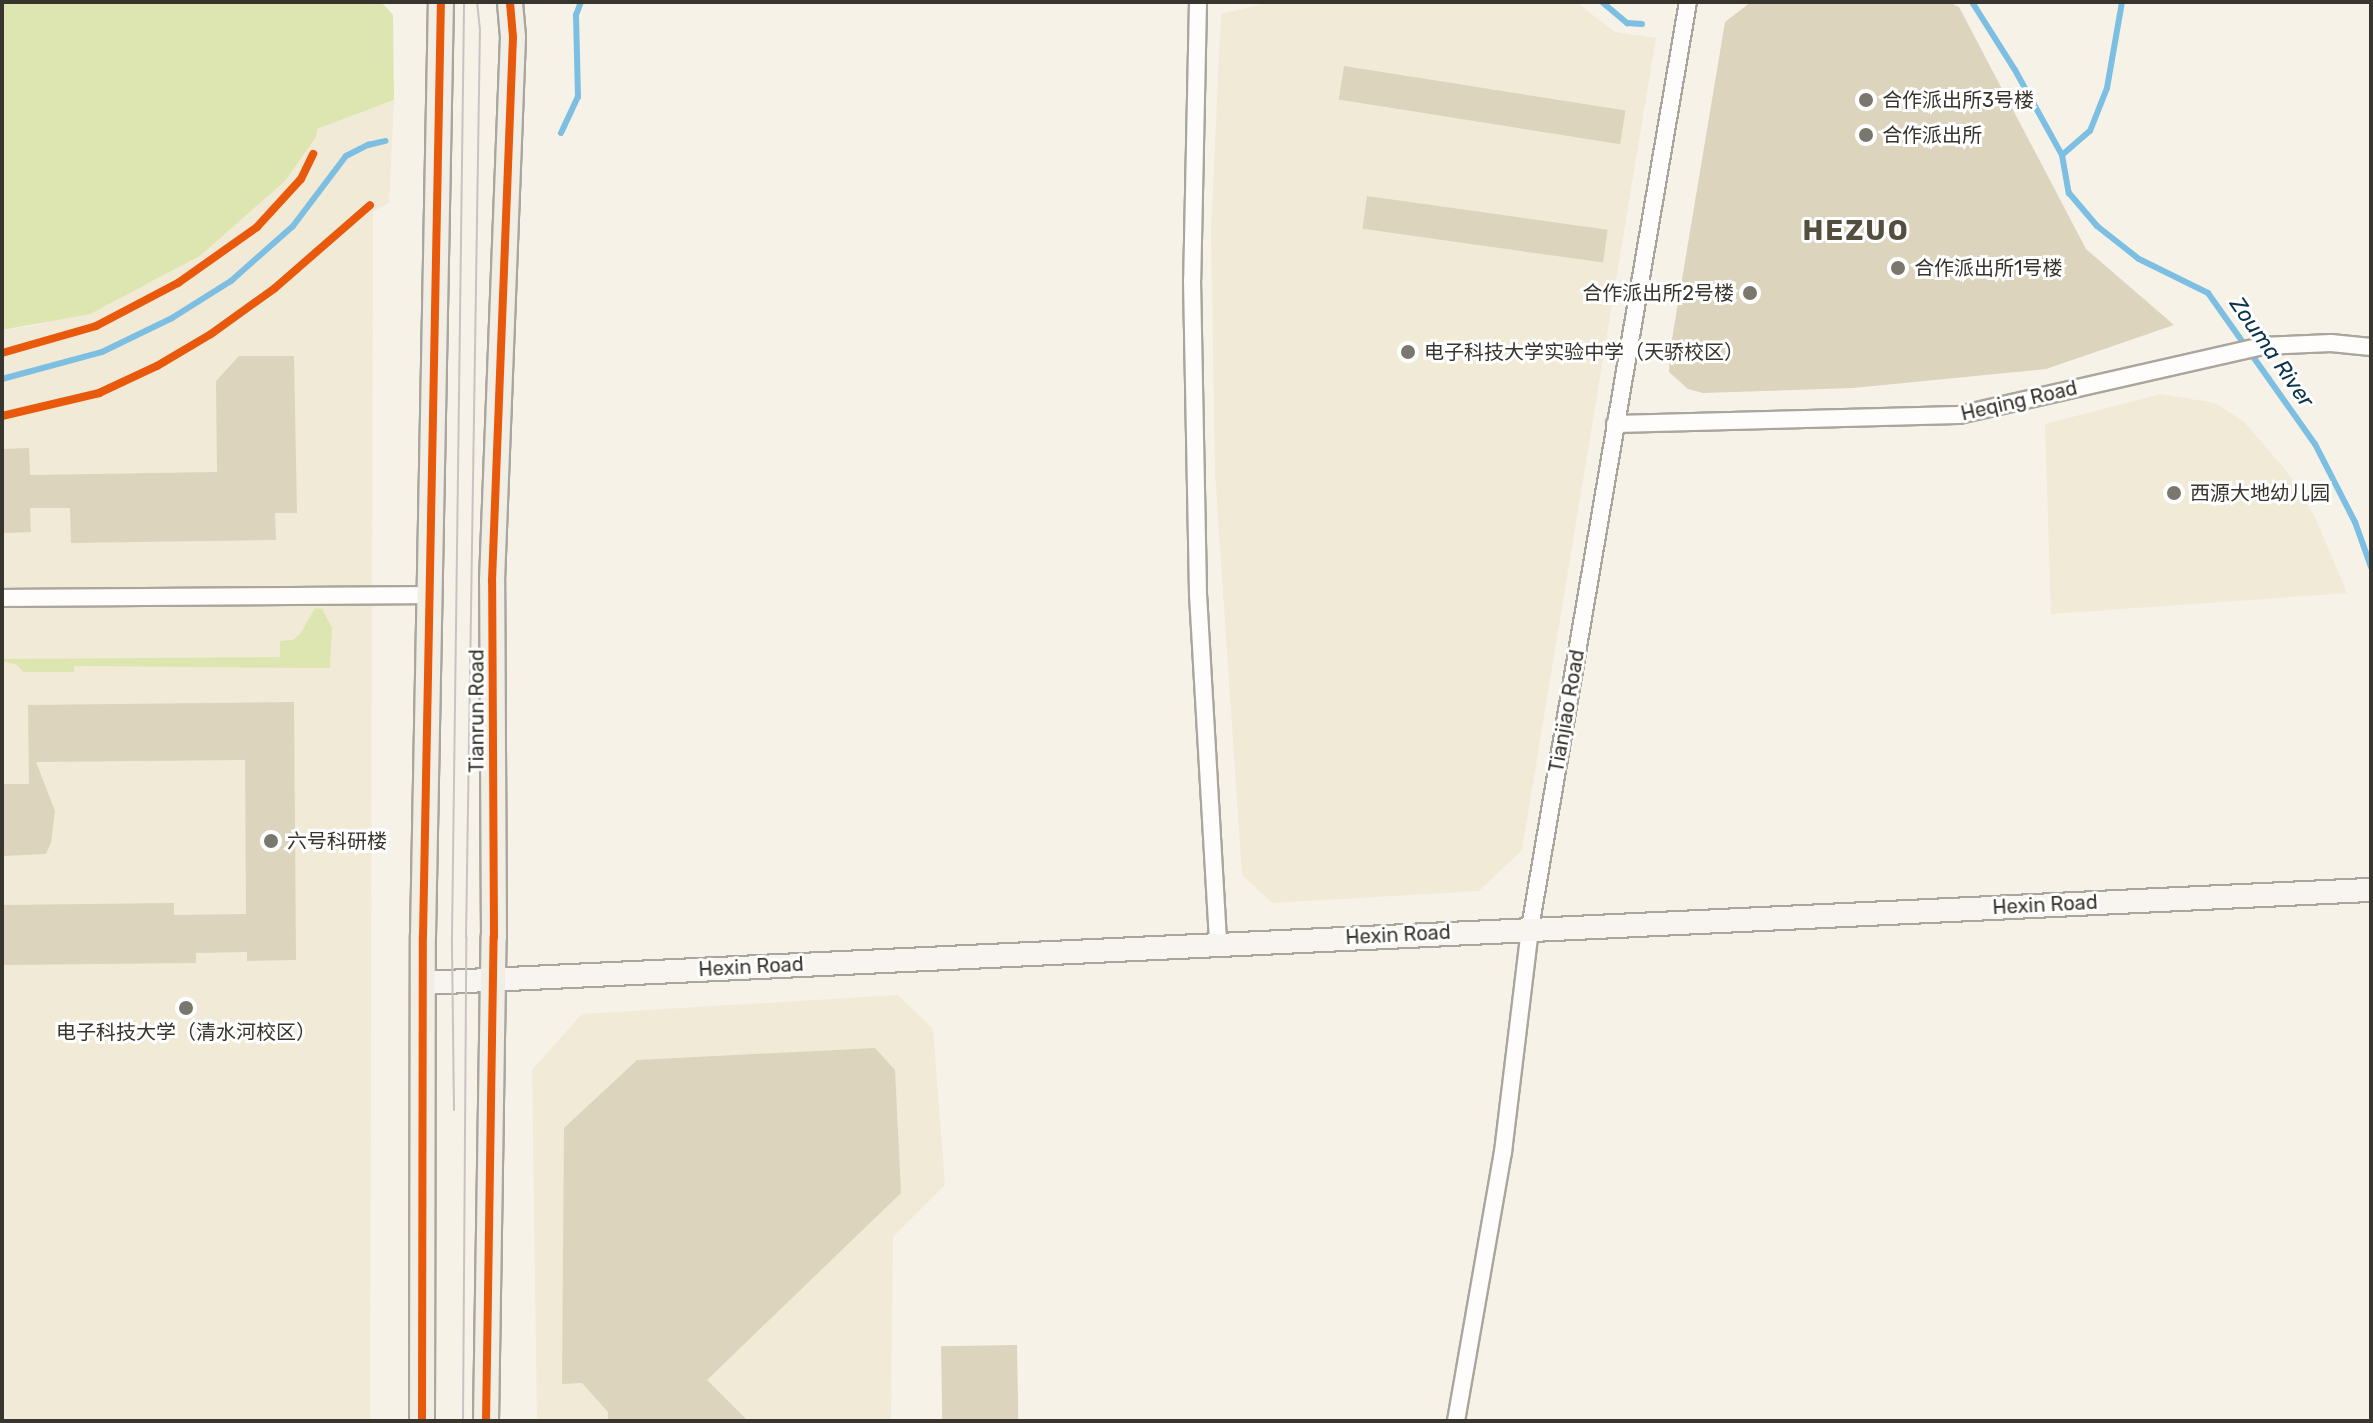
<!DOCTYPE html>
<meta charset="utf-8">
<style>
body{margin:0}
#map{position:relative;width:2373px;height:1423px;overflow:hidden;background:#f6f2e7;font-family:Rubik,"Noto Sans SC",sans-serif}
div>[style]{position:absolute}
.built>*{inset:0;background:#f1ead7}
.green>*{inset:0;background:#dde6b0}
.stream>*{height:6px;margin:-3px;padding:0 3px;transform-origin:3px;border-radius:3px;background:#7cbfe2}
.building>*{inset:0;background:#dcd4bd;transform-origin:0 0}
.roads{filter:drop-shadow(2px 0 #aaa69e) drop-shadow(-2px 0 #aaa69e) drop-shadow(0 2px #aaa69e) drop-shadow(0 -2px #aaa69e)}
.street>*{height:16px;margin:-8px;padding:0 8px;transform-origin:8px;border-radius:8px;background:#fefdfb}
.secondary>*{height:22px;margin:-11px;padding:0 11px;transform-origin:11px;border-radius:11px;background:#f8f5f0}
.primary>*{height:24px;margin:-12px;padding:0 12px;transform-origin:12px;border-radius:12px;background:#f1eee5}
.tram>*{height:2px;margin:-1px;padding:0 1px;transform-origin:1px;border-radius:1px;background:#c6c4c2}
.cycleway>*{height:8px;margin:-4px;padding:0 4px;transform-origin:4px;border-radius:4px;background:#e8590c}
.dots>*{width:22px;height:22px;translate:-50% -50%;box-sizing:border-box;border:4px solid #fff;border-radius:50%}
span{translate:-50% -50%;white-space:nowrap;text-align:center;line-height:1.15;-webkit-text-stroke:6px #fff;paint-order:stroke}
.poi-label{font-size:20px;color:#37352d}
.left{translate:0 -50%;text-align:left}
.right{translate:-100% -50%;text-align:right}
.street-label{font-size:20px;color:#37352d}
.water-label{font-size:22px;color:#09344b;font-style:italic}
.district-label{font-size:28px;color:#544e3e;font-weight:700;letter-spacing:2px}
.frame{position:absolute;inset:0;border:4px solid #37352d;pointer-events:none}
</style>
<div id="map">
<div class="built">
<div style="clip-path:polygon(1271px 2px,1576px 2px,1615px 32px,1656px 38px,1522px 850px,1479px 891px,1272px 903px,1242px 875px,1215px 473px,1211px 231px,1221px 14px)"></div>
<div style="clip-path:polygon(394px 100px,389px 203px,373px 211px,370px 1421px,2px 1421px,2px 330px,38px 325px,144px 286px,200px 256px,285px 181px,317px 129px)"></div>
<div style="clip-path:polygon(2161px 394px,2215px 403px,2243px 421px,2285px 469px,2315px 517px,2347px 593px,2051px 614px,2045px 424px)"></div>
<div style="clip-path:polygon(898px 995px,933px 1029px,945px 1185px,893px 1237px,891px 1421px,537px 1421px,532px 1070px,582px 1014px)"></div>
</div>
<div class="green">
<div style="clip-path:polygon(2px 2px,381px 2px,393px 15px,394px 100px,317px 129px,316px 137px,285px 181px,200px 256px,90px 314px,2px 330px)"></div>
<div style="clip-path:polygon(315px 608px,322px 609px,332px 628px,330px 668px,74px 666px,74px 672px,23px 672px,17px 665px,2px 661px,2px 659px,280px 657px,280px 641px,293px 640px,300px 634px)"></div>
</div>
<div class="stream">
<div style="left:1602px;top:2px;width:33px;rotate:40deg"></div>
<div style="left:1627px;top:23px;width:15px;rotate:4deg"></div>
<div style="left:1972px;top:2px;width:80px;rotate:57.7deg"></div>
<div style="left:2015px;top:70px;width:97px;rotate:61.1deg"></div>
<div style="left:2062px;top:155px;width:39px;rotate:80deg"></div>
<div style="left:2069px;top:193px;width:43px;rotate:49.7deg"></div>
<div style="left:2097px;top:226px;width:53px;rotate:38.2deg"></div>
<div style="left:2139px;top:259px;width:77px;rotate:26.2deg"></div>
<div style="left:2208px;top:293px;width:185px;rotate:54.7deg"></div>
<div style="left:2315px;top:444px;width:88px;rotate:62.9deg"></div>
<div style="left:2355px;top:522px;width:48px;rotate:70.4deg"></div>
<div style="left:561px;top:133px;width:40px;rotate:-65deg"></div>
<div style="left:578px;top:97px;width:82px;rotate:-91.4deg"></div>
<div style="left:576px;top:15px;width:14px;rotate:-69deg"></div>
<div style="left:2062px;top:155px;width:37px;rotate:-41deg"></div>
<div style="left:2090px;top:131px;width:46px;rotate:-68.4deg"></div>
<div style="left:2107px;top:88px;width:87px;rotate:-80.1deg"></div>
<div style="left:2px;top:379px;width:104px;rotate:-15.1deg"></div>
<div style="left:102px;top:352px;width:78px;rotate:-25.9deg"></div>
<div style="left:172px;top:318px;width:70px;rotate:-32.1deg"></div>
<div style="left:231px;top:281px;width:83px;rotate:-41.6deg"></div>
<div style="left:293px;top:226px;width:88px;rotate:-52.9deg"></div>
<div style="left:346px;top:156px;width:25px;rotate:-27deg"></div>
<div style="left:368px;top:145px;width:18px;rotate:-13deg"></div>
</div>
<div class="building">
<div style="clip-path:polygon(1751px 2px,1949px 2px,1959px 7px,2086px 249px,2174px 325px,2046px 369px,1853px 388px,1703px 393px,1688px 389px,1669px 372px,1670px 351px,1725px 22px)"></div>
<div style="left:1344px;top:66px;width:285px;height:34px;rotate:9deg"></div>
<div style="left:1367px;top:196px;width:243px;height:33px;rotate:8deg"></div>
<div style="clip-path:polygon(239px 356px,294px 356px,297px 513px,275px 513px,276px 540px,71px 543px,70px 508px,30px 508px,31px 532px,2px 533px,2px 449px,29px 448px,30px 475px,217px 472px,216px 381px)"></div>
<div style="clip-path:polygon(294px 702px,296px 960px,247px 961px,247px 952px,196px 953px,196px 963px,2px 965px,2px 905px,174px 903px,174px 915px,246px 914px,245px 760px,36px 762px,55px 811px,51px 843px,46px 854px,2px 856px,2px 784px,29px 784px,28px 705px)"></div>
<div style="clip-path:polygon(875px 1048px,895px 1070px,901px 1193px,707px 1380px,748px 1421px,608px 1421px,608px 1412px,582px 1383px,562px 1384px,564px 1128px,637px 1060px)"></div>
<div style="left:1017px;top:1345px;width:76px;height:76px;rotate:89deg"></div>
</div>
<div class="roads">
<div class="street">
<div style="left:1198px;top:2px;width:278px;rotate:91.2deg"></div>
<div style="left:1192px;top:280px;width:314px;rotate:88.9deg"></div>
<div style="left:1198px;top:594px;width:351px;rotate:86.7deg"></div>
<div style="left:1615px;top:424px;width:344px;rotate:-1.5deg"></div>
<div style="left:1959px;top:415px;width:312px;rotate:-12.8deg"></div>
<div style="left:2263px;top:346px;width:68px;rotate:-2.5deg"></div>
<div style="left:2331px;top:343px;width:40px;rotate:5.7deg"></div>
<div style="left:2px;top:598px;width:427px;rotate:-0.4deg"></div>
<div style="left:1456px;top:1421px;width:273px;rotate:-80.1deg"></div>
<div style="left:1503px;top:1152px;width:226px;rotate:-83.1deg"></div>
<div style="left:1530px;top:928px;width:939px;rotate:-80.32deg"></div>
</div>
<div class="secondary">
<div style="left:425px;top:983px;width:1948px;rotate:-2.74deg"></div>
</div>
<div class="primary">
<div style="left:422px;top:1421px;width:485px;rotate:-89.9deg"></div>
<div style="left:423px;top:936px;width:934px;rotate:-88.9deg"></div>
<div style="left:486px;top:1421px;width:484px;rotate:-89.1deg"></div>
<div style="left:494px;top:937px;width:356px;rotate:-90.3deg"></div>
<div style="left:492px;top:581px;width:544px;rotate:-87.79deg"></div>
<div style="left:513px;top:37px;width:35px;rotate:-95deg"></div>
</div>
</div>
<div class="tram">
<div style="left:454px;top:1110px;width:173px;rotate:-90.7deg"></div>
<div style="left:452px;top:937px;width:935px;rotate:-89.26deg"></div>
<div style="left:463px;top:1421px;width:484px;rotate:-89.6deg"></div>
<div style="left:466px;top:937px;width:907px;rotate:-89.12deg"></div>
<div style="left:480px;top:30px;width:28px;rotate:-96deg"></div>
</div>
<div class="cycleway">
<div style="left:2px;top:353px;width:98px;rotate:-16deg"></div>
<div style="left:96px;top:326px;width:93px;rotate:-27.7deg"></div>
<div style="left:178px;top:283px;width:97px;rotate:-35.3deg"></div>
<div style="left:257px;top:227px;width:65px;rotate:-47.5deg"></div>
<div style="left:301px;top:179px;width:28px;rotate:-64deg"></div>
<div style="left:2px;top:416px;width:100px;rotate:-13.3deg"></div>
<div style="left:99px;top:393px;width:64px;rotate:-25deg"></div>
<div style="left:157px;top:366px;width:63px;rotate:-30.7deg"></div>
<div style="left:211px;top:334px;width:79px;rotate:-35.7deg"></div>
<div style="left:275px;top:288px;width:126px;rotate:-41.1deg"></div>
<div style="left:422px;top:1421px;width:485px;rotate:-89.9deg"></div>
<div style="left:423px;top:936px;width:934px;rotate:-88.9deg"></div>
<div style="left:486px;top:1421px;width:484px;rotate:-89.1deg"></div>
<div style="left:494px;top:937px;width:356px;rotate:-90.3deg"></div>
<div style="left:492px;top:581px;width:544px;rotate:-87.79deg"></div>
<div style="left:513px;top:37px;width:35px;rotate:-95deg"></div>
</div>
<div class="dots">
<div style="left:1866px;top:100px;background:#7a776e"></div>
<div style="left:1866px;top:135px;background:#7a776e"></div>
<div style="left:1898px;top:268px;background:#7a776e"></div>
<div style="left:1750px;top:293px;background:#7a776e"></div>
<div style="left:1408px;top:352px;background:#7a776e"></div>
<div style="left:2174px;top:493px;background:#7a776e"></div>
<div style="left:271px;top:841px;background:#7a776e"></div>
<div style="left:186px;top:1008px;background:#7a776e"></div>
</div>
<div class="poi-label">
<span class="left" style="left:1882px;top:100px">合作派出所3号楼</span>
<span class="left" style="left:1882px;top:135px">合作派出所</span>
<span class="left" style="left:1914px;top:268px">合作派出所1号楼</span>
<span class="right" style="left:1734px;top:293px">合作派出所2号楼</span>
<span class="left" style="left:1424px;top:352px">电子科技大学实验中学（天骄校区）</span>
<span class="left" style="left:2190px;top:493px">西源大地幼儿园</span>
<span class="left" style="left:287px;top:841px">六号科研楼</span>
<span style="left:186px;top:1032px">电子科技大学（清水河校区）</span>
</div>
<div class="street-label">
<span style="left:2019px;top:401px;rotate:-13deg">Heqing Road</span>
<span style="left:477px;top:711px;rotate:-90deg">Tianrun Road</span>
<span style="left:1567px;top:711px;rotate:-80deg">Tianjiao Road</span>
<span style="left:2045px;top:905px;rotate:-3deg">Hexin Road</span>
<span style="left:1398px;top:935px;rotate:-3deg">Hexin Road</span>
<span style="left:751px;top:967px;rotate:-3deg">Hexin Road</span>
</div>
<div class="water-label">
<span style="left:2272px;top:352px;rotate:55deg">Zouma River</span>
</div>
<div class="district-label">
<span style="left:1856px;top:231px">HEZUO</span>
</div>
<div class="frame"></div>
</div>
